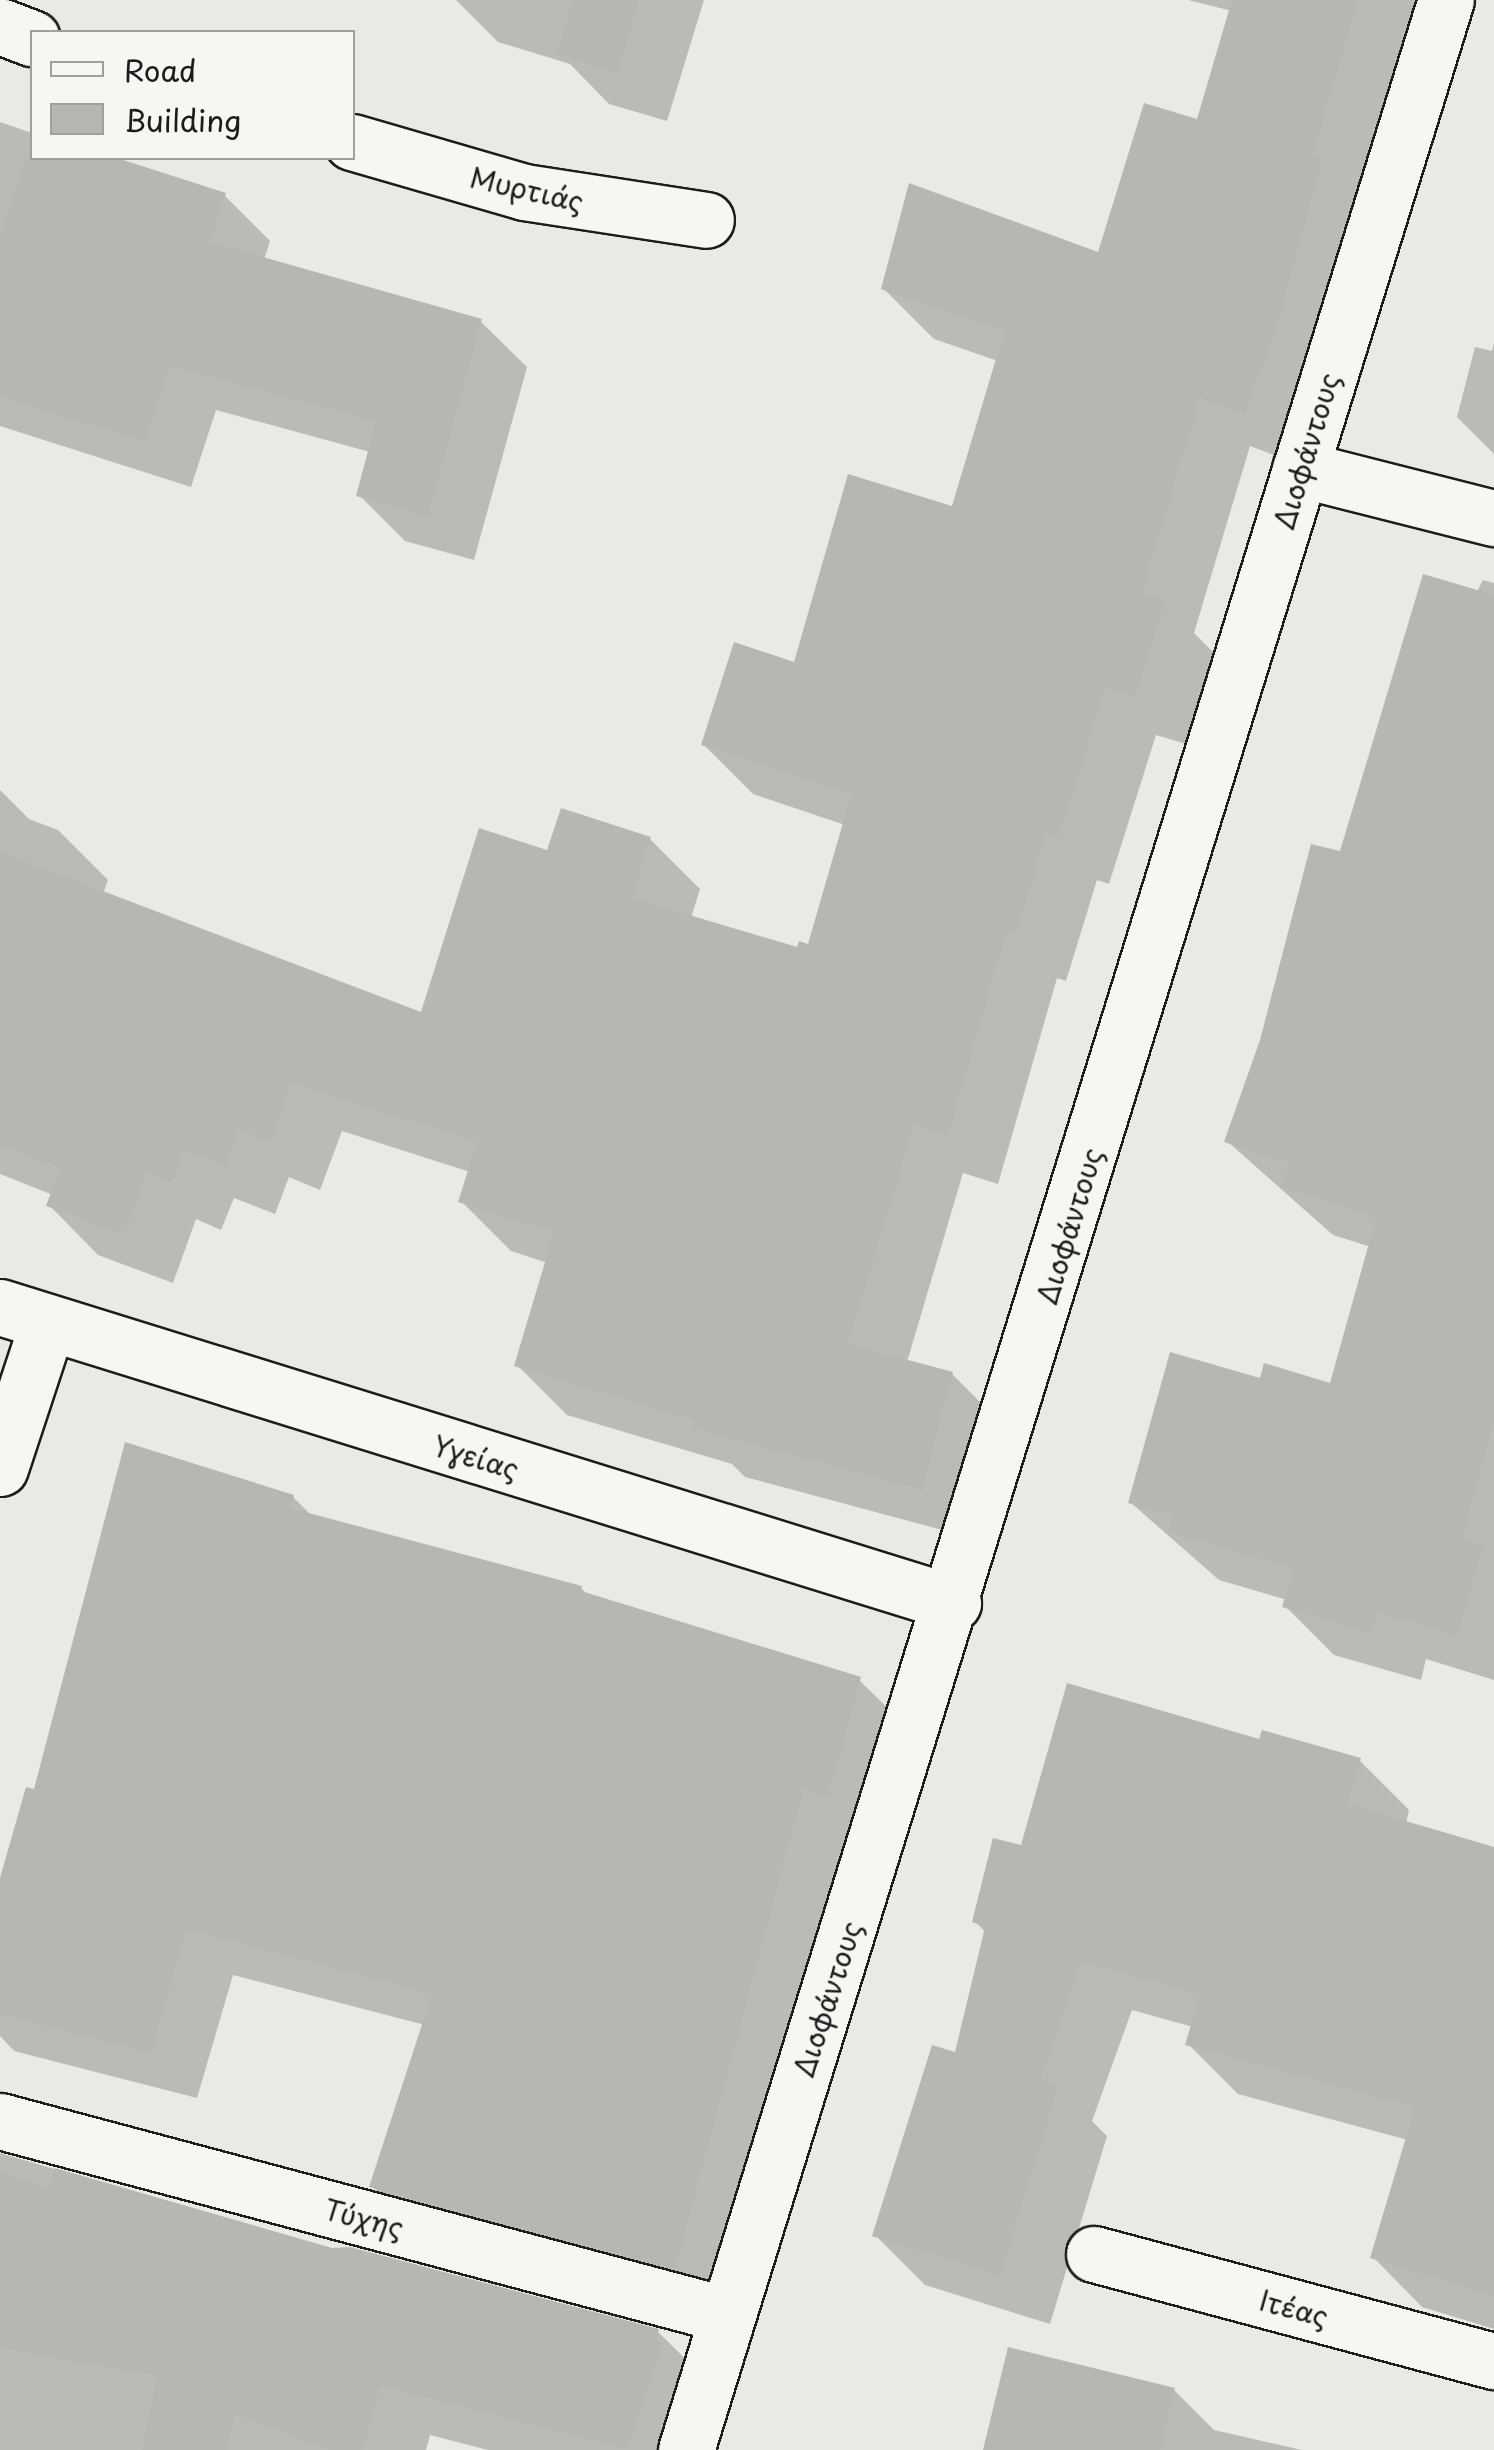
<!DOCTYPE html>
<meta charset="utf-8">
<style>
body{margin:0}
#map{position:relative;width:1494px;height:2450px;overflow:hidden;background:#e9e9e5;font-family:"Playpen Sans",sans-serif}
div>[style]{position:absolute}
.shadow>*{inset:0;background:#0003}
.building>*{inset:0;background:#b6b6b3}
.roads{filter:drop-shadow(2px 0 #1c1c1c) drop-shadow(-2px 0 #1c1c1c) drop-shadow(0 2px #1c1c1c) drop-shadow(0 -2px #1c1c1c)}
.minor>*{height:55px;margin:-27.5px;padding:0 27.5px;transform-origin:27.5px;border-radius:27.5px;background:#f6f6f2}
span{translate:-50% -50%;white-space:nowrap;text-align:center;line-height:1.15;-webkit-text-stroke:9px #f6f6f2;paint-order:stroke}
.street-label{font-size:28px;color:#1c1c1c}
.legend{position:absolute;left:30px;top:30px;width:325px;height:130px;box-sizing:border-box;background:#f6f6f2;border:2px solid #9f9f9c;margin:0;padding:12px 18px;list-style:none;font-size:30px;color:#1c1c1c}
.legend li{display:flex;align-items:center;gap:20px;height:50px}
.legend b{width:50px;border:2px solid #9f9f9c}
</style>
<div id="map">
<div class="shadow">
<div style="clip-path:polygon(456px 0,704px 0,667px 121px,609px 104px,570px 64px,498px 42px)"></div>
<div style="clip-path:polygon(1188px 0,1422px 0,1295px 463px,1250px 446px,1194px 633px,1213px 652px,1186px 744px,1156px 735px,1109px 884px,1097px 880px,1066px 981px,1057px 978px,998px 1184px,963px 1173px,907px 1362px,952px 1374px,1002px 1424px,972px 1538px,745px 1477px,732px 1464px,567px 1415px,517px 1365px,548px 1263px,511px 1251px,461px 1201px,470px 1172px,342px 1131px,320px 1190px,289px 1177px,275px 1214px,234px 1198px,221px 1230px,196px 1219px,173px 1283px,98px 1255px,49px 1205px,53px 1195px,0 1174px,0 790px,29px 819px,58px 830px,108px 880px,103px 894px,423px 1015px,549px 853px,650px 839px,700px 889px,691px 918px,799px 950px,810px 947px,845px 825px,753px 794px,703px 744px,795px 665px,954px 509px,998px 361px,934px 339px,884px 289px,1100px 255px,1199px 122px,1232px 11px)"></div>
<div style="clip-path:polygon(0 109px,0 122px,32px 133px,32px 158px,109px 158px,224px 195px,270px 241px,264px 260px,480px 321px,527px 367px,474px 560px,405px 541px,359px 495px,370px 452px,216px 410px,191px 487px,0 426px)"></div>
<div style="clip-path:polygon(1494px 343px,1494px 454px,1457px 417px,1475px 347px,1492px 351px)"></div>
<div style="clip-path:polygon(1483px 580px,1494px 583px,1494px 1680px,1426px 1659px,1421px 1680px,1334px 1655px,1285px 1606px,1287px 1600px,1219px 1580px,1130px 1502px,1262px 1381px,1332px 1386px,1371px 1247px,1333px 1235px,1227px 1141px,1342px 854px)"></div>
<div style="clip-path:polygon(293px 1497px,312px 1516px,581px 1588px,589px 1596px,859px 1680px,906px 1726px,722px 2314px,418px 2233px,372px 2186px,425px 2025px,233px 1975px,197px 2098px,14px 2051px,0 2036px,0 1888px,36px 1792px)"></div>
<div style="clip-path:polygon(1261px 1742px,1359px 1760px,1409px 1810px,1406px 1824px,1494px 1849px,1494px 2329px,1422px 2307px,1373px 2257px,1408px 2140px,1238px 2094px,1188px 2044px,1193px 2027px,1132px 2010px,1092px 2121px,1107px 2136px,1050px 2324px,925px 2285px,875px 2235px,956px 2055px,986px 1933px,975px 1921px,1023px 1848px)"></div>
<div style="clip-path:polygon(0 2153px,332px 2251px,658px 2332px,709px 2382px,694px 2450px,488px 2450px,430px 2435px,426px 2450px,0 2450px)"></div>
<div style="clip-path:polygon(1174px 2390px,1214px 2430px,1302px 2450px,985px 2450px)"></div>
</div>
<div class="building">
<div style="clip-path:polygon(573px 0,639px 0,617px 73px,557px 54px)"></div>
<div style="clip-path:polygon(1232px 0,1358px 0,1313px 154px,1323px 157px,1279px 317px,1245px 415px,1200px 398px,1142px 592px,1165px 600px,1136px 696px,1106px 687px,1059px 836px,1047px 832px,1016px 933px,1007px 930px,948px 1136px,914px 1125px,848px 1344px,953px 1372px,922px 1490px,692px 1428px,694px 1420px,514px 1366px,554px 1232px,458px 1202px,477px 1142px,292px 1083px,270px 1142px,239px 1129px,226px 1166px,184px 1150px,171px 1182px,147px 1171px,124px 1235px,46px 1206px,60px 1168px,0 1145px,0 852px,421px 1012px,479px 828px,547px 850px,561px 808px,651px 837px,632px 898px,797px 947px,799px 941px,808px 944px,851px 795px,701px 745px,734px 642px,794px 662px,848px 474px,952px 506px,1004px 332px,881px 289px,909px 183px,1098px 252px,1144px 103px,1197px 119px)"></div>
<div style="clip-path:polygon(27px 158px,117px 158px,226px 193px,210px 242px,482px 319px,428px 516px,356px 496px,376px 421px,170px 366px,145px 442px,0 396px,0 240px)"></div>
<div style="clip-path:polygon(1423px 574px,1494px 595px,1494px 1422px,1461px 1540px,1483px 1546px,1457px 1636px,1377px 1612px,1372px 1633px,1282px 1607px,1293px 1568px,1168px 1532px,1172px 1515px,1128px 1503px,1170px 1352px,1260px 1378px,1264px 1363px,1330px 1383px,1376px 1218px,1281px 1187px,1290px 1163px,1224px 1142px,1260px 1040px,1311px 844px,1340px 851px)"></div>
<div style="clip-path:polygon(125px 1442px,294px 1495px,290px 1508px,582px 1586px,581px 1591px,861px 1677px,828px 1797px,804px 1788px,675px 2269px,369px 2187px,432px 1994px,186px 1929px,151px 2053px,0 2014px,0 1878px,26px 1787px,34px 1789px)"></div>
<div style="clip-path:polygon(1067px 1683px,1259px 1739px,1262px 1730px,1361px 1758px,1348px 1804px,1494px 1847px,1494px 2296px,1370px 2258px,1415px 2107px,1185px 2045px,1200px 1994px,1082px 1962px,1040px 2079px,1059px 2084px,1000px 2275px,872px 2236px,932px 2045px,955px 2052px,985px 1927px,972px 1922px,993px 1838px,1021px 1845px)"></div>
<div style="clip-path:polygon(55px 2168px,332px 2248px,350px 2247px,659px 2329px,656px 2341px,662px 2343px,628px 2449px,380px 2386px,363px 2450px,330px 2450px,235px 2414px,227px 2450px,142px 2450px,157px 2376px,0 2348px,0 2172px,48px 2189px)"></div>
<div style="clip-path:polygon(1008px 2347px,1175px 2388px,1160px 2450px,983px 2450px)"></div>
</div>
<div class="roads">
<div class="minor">
<div style="left:0;top:26px;width:34px;rotate:21deg"></div>
<div style="left:352px;top:142px;width:179px;rotate:16.2deg"></div>
<div style="left:524px;top:192px;width:184px;rotate:8.7deg"></div>
<div style="left:1300px;top:469px;width:200px;rotate:14.2deg"></div>
<div style="left:0;top:1307px;width:998px;rotate:17.25deg"></div>
<div style="left:0;top:1468px;width:151px;rotate:-71.8deg"></div>
<div style="left:0;top:2121px;width:752px;rotate:14.94deg"></div>
<div style="left:1094px;top:2254px;width:414px;rotate:15deg"></div>
<div style="left:686px;top:2450px;width:2565px;rotate:-72.77deg"></div>
</div>
</div>
<div class="street-label">
<span style="left:527px;top:189px;rotate:13deg">Μυρτιάς</span>
<span style="left:1306px;top:451px;rotate:-73deg">Διοφάντους</span>
<span style="left:1069px;top:1226px;rotate:-73deg">Διοφάντους</span>
<span style="left:476px;top:1457px;rotate:17deg">Υγείας</span>
<span style="left:827px;top:1999px;rotate:-72deg">Διοφάντους</span>
<span style="left:364px;top:2218px;rotate:15deg">Τύχης</span>
<span style="left:1294px;top:2308px;rotate:15deg">Ιτέας</span>
</div>
<ul class="legend">
<li><b style="height:12px;background:#f6f6f2"></b>Road</li>
<li><b style="height:28px;background:#b6b6b3"></b>Building</li>
</ul>
</div>
